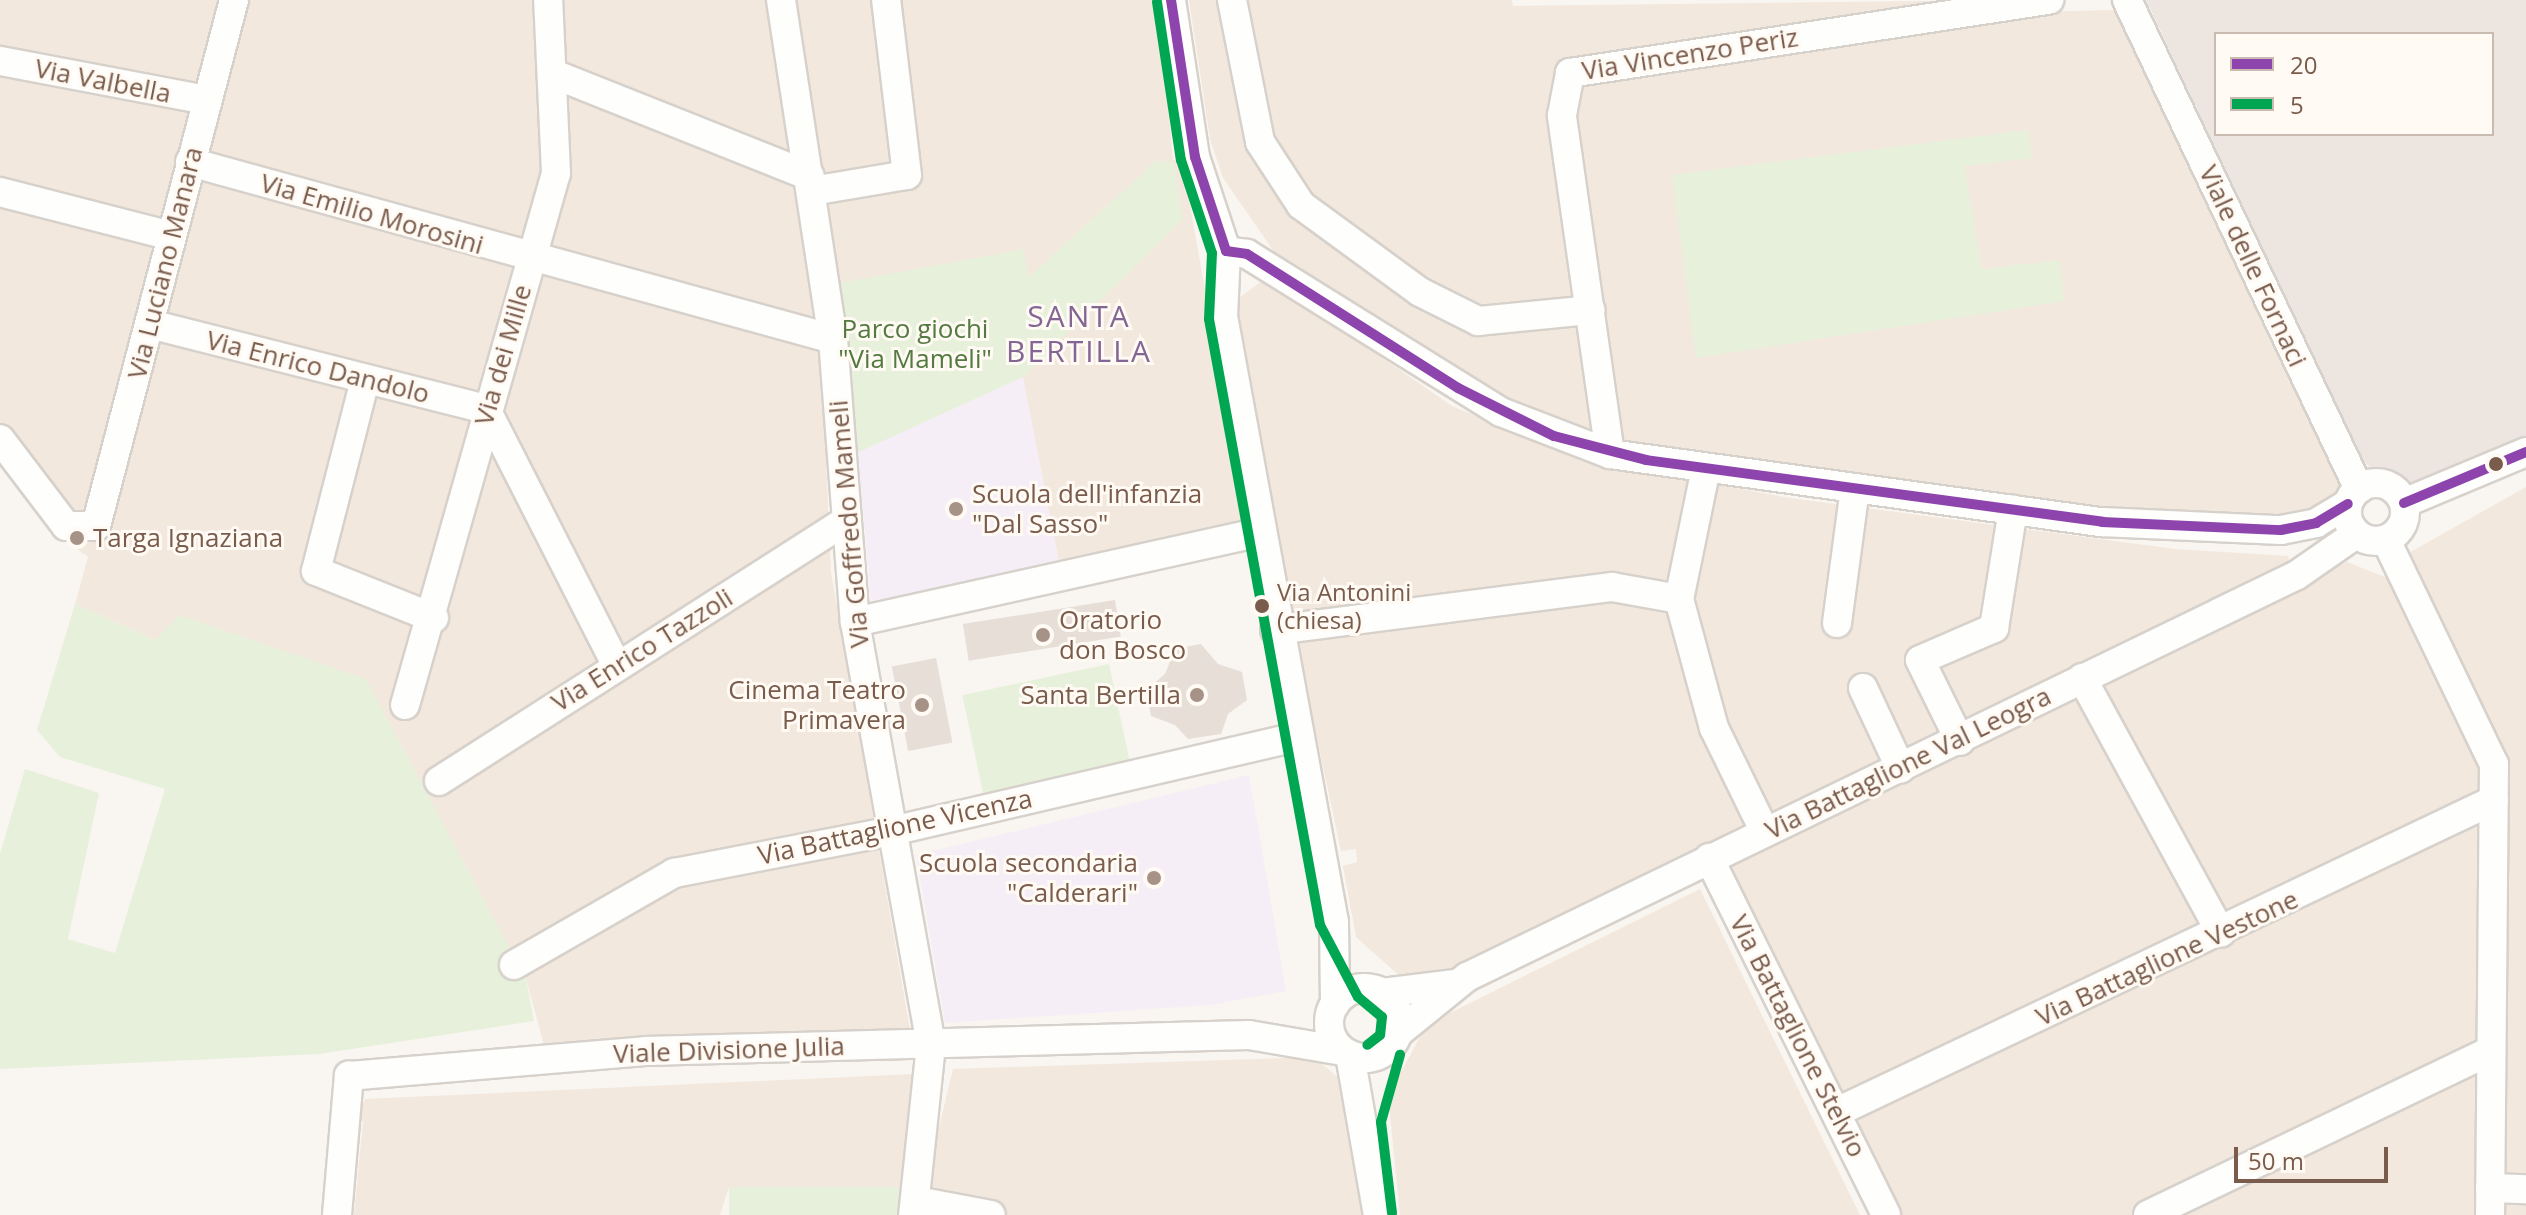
<!DOCTYPE html>
<style>
body{margin:0}
#map{position:relative;width:2526px;height:1215px;overflow:hidden;background:#f9f5f0;font-family:"Open Sans",sans-serif}
div>[style]{position:absolute}
.residential>*{inset:0;background:#f2e8de}
.industrial>*{inset:0;background:#ede5e0}
.education>*{inset:0;background:#f6eef6}
.green>*{inset:0;background:#e7f0db;transform-origin:0 0}
.building>*{inset:0;background:#e6ded7;transform-origin:0 0}
.roads{filter:drop-shadow(2px 0 #d7d1cb) drop-shadow(-2px 0 #d7d1cb) drop-shadow(0 2px #d7d1cb) drop-shadow(0 -2px #d7d1cb)}
.minor>*{height:28px;margin:-14px;padding:0 14px;transform-origin:14px;border-radius:14px;background:#fefefd}
.minor>.ring{margin:-14px;padding:0;box-sizing:content-box;background:none;border:28px solid #fefefd;border-radius:50%}
.bus-1>*{height:10px;margin:-5px;padding:0 5px;transform-origin:5px;border-radius:5px;background:#8e44ad}
.bus-2>*{height:10px;margin:-5px;padding:0 5px;transform-origin:5px;border-radius:5px;background:#00a651}
.dots>*{width:22px;height:22px;translate:-50% -50%;box-sizing:border-box;border:4px solid #fffaf3;border-radius:50%}
span{translate:-50% -50%;white-space:nowrap;text-align:center;line-height:1.15;-webkit-text-stroke:6px #fffaf3;paint-order:stroke}
.bus-label{font-size:24px;color:#7a5c4d}
.left{translate:0 -50%;text-align:left}
.street-label{font-size:26px;color:#7a5c4d}
.park-label{font-size:26px;color:#537a41}
.poi-label{font-size:26px;color:#7a5c4d}
.right{translate:-100% -50%;text-align:right}
.quarter-label{font-size:30px;color:#846695;letter-spacing:2px}
.legend{position:absolute;left:2214px;top:32px;width:280px;height:104px;box-sizing:border-box;background:#fffaf3;border:2px solid #cabbb1;margin:0;padding:10px 14px;list-style:none;font-size:24px;color:#7a5c4d}
.legend li{display:flex;align-items:center;gap:16px;height:40px}
.legend b{width:40px;border:2px solid #cabbb1}
.scale{position:absolute;left:2234px;top:1147px;width:154px;height:36px;box-sizing:border-box;border:4px solid #7a5c4d;border-top:0;padding-left:10px;font-size:24px;line-height:28px;white-space:nowrap;color:#7a5c4d;-webkit-text-stroke:6px #fffaf3;paint-order:stroke}
</style>
<div id="map">
<div class="residential">
<div style="clip-path:polygon(0 0,1158px 0,1173px 160px,1182px 160px,1246px 521px,1060px 570px,1022px 378px,826px 462px,831px 572px,910px 1030px,546px 1052px,526px 979px,155px 640px,75px 604px,88px 557px,73px 546px,58px 506px,0 436px)"></div>
<div style="clip-path:polygon(1189px 0,1512px 0,1513px 6px,2020px 0,2021px 12px,2118px 10px,2342px 491px,2334px 509px,2258px 532px,1638px 450px,1510px 409px,1284px 266px,1223px 178px,1210px 139px)"></div>
<div style="clip-path:polygon(1266px 278px,1452px 406px,1579px 459px,1790px 498px,2175px 549px,2288px 556px,2292px 570px,1462px 977px,1401px 977px,1356px 937px,1343px 866px,1357px 862px,1356px 849px,1341px 851px,1297px 645px,1236px 300px)"></div>
<div style="clip-path:polygon(2526px 487px,2526px 1215px,2502px 1215px,2504px 759px,2407px 554px)"></div>
<div style="clip-path:polygon(2347px 562px,2395px 581px,2495px 765px,2489px 1215px,1886px 1215px,1709px 858px)"></div>
<div style="clip-path:polygon(1700px 889px,1860px 1215px,1400px 1215px,1388px 1095px,1422px 1034px,1448px 1014px)"></div>
<div style="clip-path:polygon(1314px 1057px,1347px 1085px,1363px 1215px,918px 1215px,953px 1069px)"></div>
<div style="clip-path:polygon(914px 1074px,905px 1187px,729px 1187px,720px 1215px,354px 1215px,363px 1121px,355px 1121px,365px 1099px)"></div>
</div>
<div class="industrial">
<div style="clip-path:polygon(evenodd,2146px 0,2526px 0,2526px 436px,2425px 483px,2387px 482px,2362px 460px,2146px 0,2216px 34px,2492px 34px,2492px 134px,2216px 134px,2216px 34px)"></div>
</div>
<div class="education">
<div style="clip-path:polygon(1023px 377px,1060px 566px,871px 601px,858px 452px)"></div>
<div style="clip-path:polygon(1249px 775px,1286px 991px,1211px 1005px,945px 1023px,916px 855px)"></div>
</div>
<div class="green">
<div style="clip-path:polygon(2028px 130px,2032px 158px,1964px 166px,1982px 269px,2060px 260px,2064px 301px,1696px 358px,1672px 175px)"></div>
<div style="clip-path:polygon(1156px 161px,1173px 162px,1183px 219px,1023px 377px,848px 457px,835px 284px,1024px 249px,1028px 278px)"></div>
<div style="clip-path:polygon(75px 604px,155px 640px,179px 615px,366px 679px,526px 979px,534px 1021px,319px 1054px,0 1069px,0 854px,25px 769px,99px 793px,68px 939px,115px 953px,165px 789px,60px 757px,37px 730px)"></div>
<div style="left:1109px;top:664px;width:102px;height:150px;rotate:78deg"></div>
<div style="left:729px;top:1187px;width:176px;height:29px"></div>
</div>
<div class="building">
<div style="left:1115px;top:600px;width:37px;height:154px;rotate:81deg"></div>
<div style="clip-path:polygon(1201px 644px,1218px 664px,1242px 672px,1247px 700px,1228px 714px,1221px 734px,1188px 739px,1175px 725px,1151px 716px,1146px 690px,1165px 674px,1175px 649px)"></div>
<div style="left:936px;top:658px;width:86px;height:45px;rotate:79deg"></div>
</div>
<div class="roads">
<div class="minor">
<div style="left:781px;top:0;width:343px;rotate:81.3deg"></div>
<div style="left:833px;top:339px;width:284px;rotate:85.6deg"></div>
<div style="left:855px;top:622px;width:430px;rotate:79.8deg"></div>
<div style="left:931px;top:1045px;width:171px;rotate:96deg"></div>
<div style="left:1171px;top:0;width:159px;rotate:81.3deg"></div>
<div style="left:1195px;top:157px;width:99px;rotate:71.7deg"></div>
<div style="left:1226px;top:251px;width:65px;rotate:92.6deg"></div>
<div style="left:1223px;top:316px;width:616px;rotate:79.62deg"></div>
<div style="left:1334px;top:922px;width:82px;rotate:89.3deg"></div>
<div style="left:1232px;top:0;width:145px;rotate:78.8deg"></div>
<div style="left:1260px;top:142px;width:75px;rotate:56.9deg"></div>
<div style="left:1301px;top:205px;width:147px;rotate:36.2deg"></div>
<div style="left:1420px;top:292px;width:65px;rotate:26.6deg"></div>
<div style="left:1478px;top:321px;width:113px;rotate:-5.6deg"></div>
<div style="left:2127px;top:0;width:541px;rotate:64.62deg"></div>
<div style="left:0;top:61px;width:211px;rotate:10.7deg"></div>
<div style="left:556px;top:75px;width:273px;rotate:21.7deg"></div>
<div style="left:190px;top:162px;width:667px;rotate:15.39deg"></div>
<div style="left:812px;top:191px;width:96px;rotate:-9.6deg"></div>
<div style="left:907px;top:175px;width:176px;rotate:-96.8deg"></div>
<div style="left:0;top:192px;width:177px;rotate:14.4deg"></div>
<div style="left:1226px;top:251px;width:21px;rotate:8deg"></div>
<div style="left:1247px;top:254px;width:299px;rotate:31.9deg"></div>
<div style="left:1501px;top:412px;width:117px;rotate:21.1deg"></div>
<div style="left:1610px;top:454px;width:497px;rotate:7.9deg"></div>
<div style="left:2102px;top:522px;width:179px;rotate:2.6deg"></div>
<div style="left:2281px;top:530px;width:36px;rotate:-11deg"></div>
<div style="left:2316px;top:523px;width:37px;rotate:-31deg"></div>
<div style="left:150px;top:324px;width:347px;rotate:14.2deg"></div>
<div style="left:365px;top:380px;width:197px;rotate:104.4deg"></div>
<div style="left:316px;top:571px;width:127px;rotate:21.7deg"></div>
<div style="left:486px;top:409px;width:286px;rotate:63deg"></div>
<div style="left:0;top:439px;width:109px;rotate:52.8deg"></div>
<div style="left:66px;top:526px;width:30px"></div>
<div style="left:96px;top:526px;width:544px;rotate:-75.3deg"></div>
<div style="left:1610px;top:454px;width:342px;rotate:-98.1deg"></div>
<div style="left:1562px;top:115px;width:43px;rotate:-79.2deg"></div>
<div style="left:1570px;top:73px;width:485px;rotate:-8.7deg"></div>
<div style="left:1706px;top:468px;width:134px;rotate:101.6deg"></div>
<div style="left:1679px;top:599px;width:134px;rotate:74.8deg"></div>
<div style="left:1714px;top:728px;width:116px;rotate:63.9deg"></div>
<div class="ring" style="left:2347px;top:483px;width:30px;height:30px"></div>
<div style="left:2404px;top:503px;width:132px;rotate:-22.7deg"></div>
<div style="left:2386px;top:540px;width:249px;rotate:64.3deg"></div>
<div style="left:2494px;top:764px;width:451px;rotate:90.5deg"></div>
<div style="left:855px;top:622px;width:416px;rotate:-12.5deg"></div>
<div style="left:1837px;top:623px;width:136px;rotate:-82.4deg"></div>
<div style="left:1275px;top:630px;width:340px;rotate:-7.3deg"></div>
<div style="left:1612px;top:587px;width:68px;rotate:10.2deg"></div>
<div style="left:2082px;top:678px;width:290px;rotate:61.4deg"></div>
<div style="left:1863px;top:688px;width:89px;rotate:64.9deg"></div>
<div style="left:405px;top:705px;width:553px;rotate:-74.15deg"></div>
<div style="left:556px;top:173px;width:173px;rotate:-92.6deg"></div>
<div style="left:1960px;top:741px;width:90px;rotate:-116.3deg"></div>
<div style="left:1920px;top:660px;width:81px;rotate:-23.4deg"></div>
<div style="left:1994px;top:628px;width:120px;rotate:-80.9deg"></div>
<div style="left:439px;top:781px;width:482px;rotate:-32.6deg"></div>
<div style="left:1709px;top:858px;width:398px;rotate:63.6deg"></div>
<div style="left:514px;top:965px;width:185px;rotate:-29.9deg"></div>
<div style="left:674px;top:873px;width:222px;rotate:-10.9deg"></div>
<div style="left:892px;top:831px;width:415px;rotate:-13.1deg"></div>
<div class="ring" style="left:1329px;top:988px;width:42px;height:42px"></div>
<div style="left:1382px;top:993px;width:74px;rotate:-7deg"></div>
<div style="left:1398px;top:1033px;width:89px;rotate:-39.1deg"></div>
<div style="left:1467px;top:977px;width:922px;rotate:-25.84deg"></div>
<div style="left:2297px;top:575px;width:72px;rotate:-34.8deg"></div>
<div style="left:1350px;top:1055px;width:162px;rotate:80.1deg"></div>
<div style="left:1837px;top:1112px;width:727px;rotate:-25.4deg"></div>
<div style="left:2490px;top:1188px;width:36px;rotate:2deg"></div>
<div style="left:917px;top:1201px;width:75px;rotate:10.7deg"></div>
<div style="left:337px;top:1215px;width:140px;rotate:-85.1deg"></div>
<div style="left:349px;top:1076px;width:298px;rotate:-4.8deg"></div>
<div style="left:646px;top:1051px;width:603px;rotate:-1.52deg"></div>
<div style="left:1249px;top:1035px;width:95px;rotate:9.7deg"></div>
<div style="left:2148px;top:1215px;width:379px;rotate:-25.6deg"></div>
</div>
</div>
<div class="bus-1">
<div style="left:1171px;top:0;width:159px;rotate:81.3deg"></div>
<div style="left:1195px;top:157px;width:99px;rotate:71.7deg"></div>
<div style="left:1226px;top:251px;width:21px;rotate:8deg"></div>
<div style="left:1247px;top:254px;width:250px;rotate:32.4deg"></div>
<div style="left:1458px;top:388px;width:107px;rotate:26.6deg"></div>
<div style="left:1554px;top:436px;width:95px;rotate:14.6deg"></div>
<div style="left:1646px;top:460px;width:460px;rotate:7.7deg"></div>
<div style="left:2102px;top:522px;width:179px;rotate:2.6deg"></div>
<div style="left:2281px;top:530px;width:36px;rotate:-11deg"></div>
<div style="left:2316px;top:523px;width:37px;rotate:-31deg"></div>
<div style="left:2404px;top:503px;width:132px;rotate:-22.7deg"></div>
</div>
<div class="bus-2">
<div style="left:1157px;top:2px;width:160px;rotate:81.4deg"></div>
<div style="left:1181px;top:160px;width:98px;rotate:71.6deg"></div>
<div style="left:1212px;top:253px;width:66px;rotate:92.6deg"></div>
<div style="left:1209px;top:319px;width:616px;rotate:79.62deg"></div>
<div style="left:1320px;top:925px;width:81px;rotate:62.2deg"></div>
<div style="left:1358px;top:997px;width:31px;rotate:40deg"></div>
<div style="left:1382px;top:1017px;width:18px;rotate:96deg"></div>
<div style="left:1380px;top:1035px;width:16px;rotate:142deg"></div>
<div style="left:1392px;top:1213px;width:92px;rotate:-96.9deg"></div>
<div style="left:1381px;top:1122px;width:70px;rotate:-74.2deg"></div>
</div>
<div class="dots">
<div style="left:2496px;top:464px;background:#7a5c4d"></div>
<div style="left:956px;top:509px;background:#a69286"></div>
<div style="left:77px;top:538px;background:#a69286"></div>
<div style="left:1262px;top:606px;background:#7a5c4d"></div>
<div style="left:1043px;top:635px;background:#a69286"></div>
<div style="left:1197px;top:695px;background:#a69286"></div>
<div style="left:922px;top:705px;background:#a69286"></div>
<div style="left:1154px;top:878px;background:#a69286"></div>
</div>
<div class="bus-label">
<span class="left" style="left:1277px;top:606px">Via Antonini<br>(chiesa)</span>
</div>
<div class="street-label">
<span style="left:1690px;top:54px;rotate:-9deg">Via Vincenzo Periz</span>
<span style="left:103px;top:81px;rotate:11deg">Via Valbella</span>
<span style="left:372px;top:214px;rotate:16deg">Via Emilio Morosini</span>
<span style="left:165px;top:263px;rotate:-76deg">Via Luciano Manara</span>
<span style="left:2253px;top:266px;rotate:65deg">Viale delle Fornaci</span>
<span style="left:503px;top:355px;rotate:-74deg">Via dei Mille</span>
<span style="left:318px;top:367px;rotate:14deg">Via Enrico Dandolo</span>
<span style="left:849px;top:524px;rotate:-95deg">Via Goffredo Mameli</span>
<span style="left:642px;top:650px;rotate:-32deg">Via Enrico Tazzoli</span>
<span style="left:1908px;top:763px;rotate:-26deg">Via Battaglione Val Leogra</span>
<span style="left:895px;top:827px;rotate:-12deg">Via Battaglione Vicenza</span>
<span style="left:2167px;top:958px;rotate:-25deg">Via Battaglione Vestone</span>
<span style="left:1798px;top:1036px;rotate:63deg">Via Battaglione Stelvio</span>
<span style="left:729px;top:1050px;rotate:-2deg">Viale Divisione Julia</span>
</div>
<div class="park-label">
<span style="left:915px;top:344px">Parco giochi<br>"Via Mameli"</span>
</div>
<div class="poi-label">
<span class="left" style="left:972px;top:509px">Scuola dell'infanzia<br>"Dal Sasso"</span>
<span class="left" style="left:93px;top:538px">Targa Ignaziana</span>
<span class="left" style="left:1059px;top:635px">Oratorio<br>don Bosco</span>
<span class="right" style="left:906px;top:705px">Cinema Teatro<br>Primavera</span>
<span class="right" style="left:1181px;top:695px">Santa Bertilla</span>
<span class="right" style="left:1138px;top:878px">Scuola secondaria<br>"Calderari"</span>
</div>
<div class="quarter-label">
<span style="left:1079px;top:333px">SANTA<br>BERTILLA</span>
</div>
<ul class="legend">
<li><b style="height:10px;background:#8e44ad"></b>20</li>
<li><b style="height:10px;background:#00a651"></b>5</li>
</ul>
<div class="scale">50 m</div>
</div>
